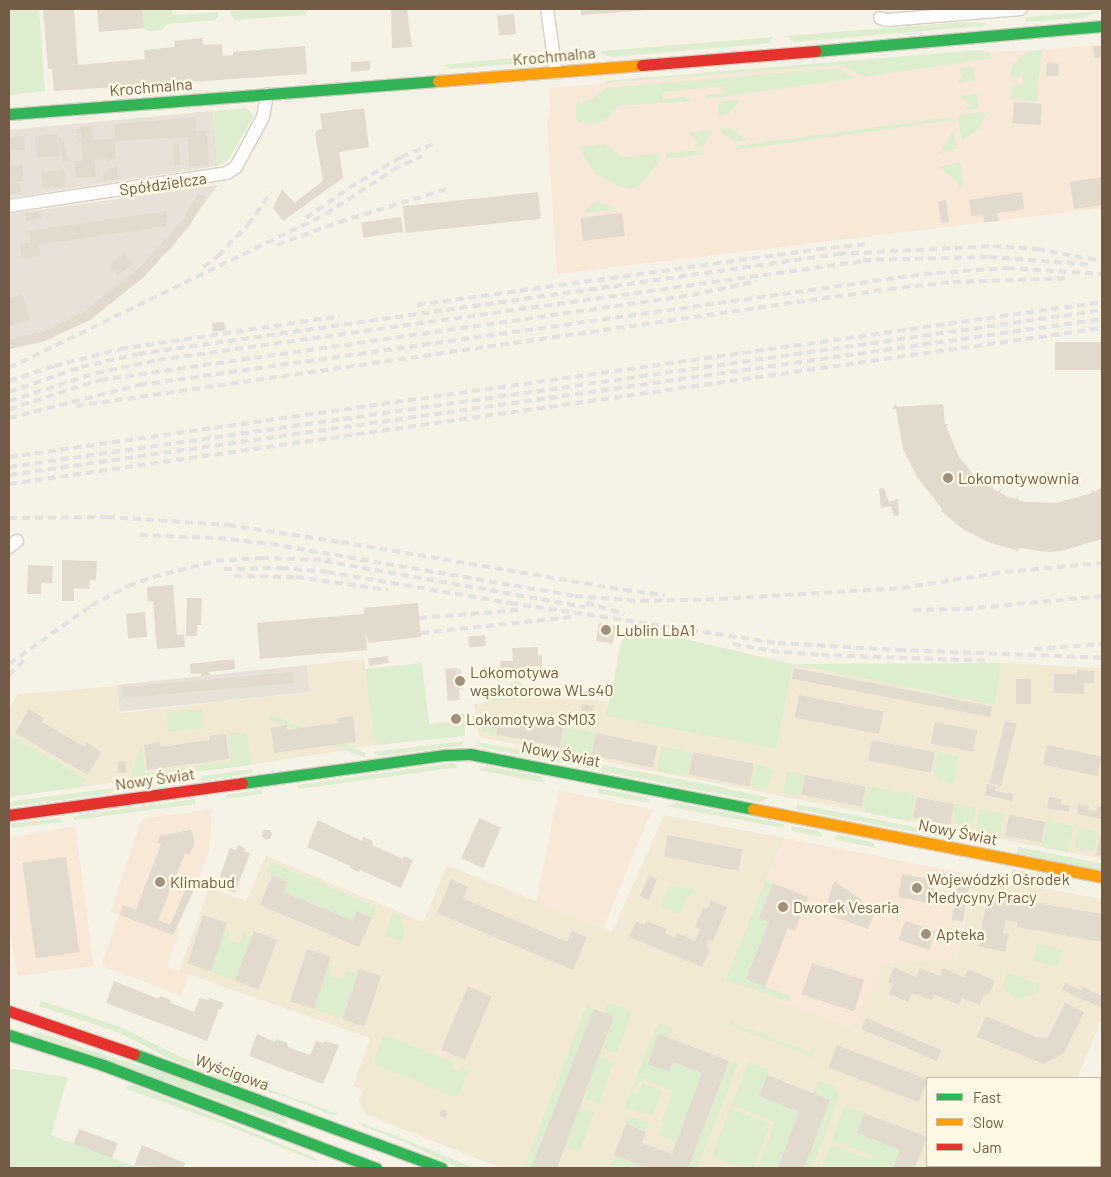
<!DOCTYPE html>
<meta charset="utf-8">
<style>
body{margin:0}
#map{position:relative;width:1111px;height:1177px;overflow:hidden;background:#f6f2e5;font-family:Barlow,sans-serif}
div>[style]{position:absolute}
.residential>*{inset:0;background:#f2e9d5}
.commercial>*{inset:0;background:#f7e8d8}
.industrial>*{inset:0;background:#e8e1d7;transform-origin:0 0}
.green>*{inset:0;background:#ddedd0;transform-origin:0 0}
.building>*{inset:0;background:#e2dacd;transform-origin:0 0}
.roads{filter:drop-shadow(1px 0 #d7cfc4) drop-shadow(-1px 0 #d7cfc4) drop-shadow(0 1px #d7cfc4) drop-shadow(0 -1px #d7cfc4)}
.street>*{height:12px;margin:-6px;padding:0 6px;transform-origin:6px;border-radius:6px;background:#fefdfb}
.fast>*{height:11px;margin:-5.5px;padding:0 5.5px;transform-origin:5.5px;border-radius:5.5px;background:#30b455}
.slow>*{height:11px;margin:-5.5px;padding:0 5.5px;transform-origin:5.5px;border-radius:5.5px;background:#ff9f0a}
.jam>*{height:11px;margin:-5.5px;padding:0 5.5px;transform-origin:5.5px;border-radius:5.5px;background:#e5322d}
.rail>*{height:4px;margin-top:-2px;transform-origin:0;background:repeating-linear-gradient(90deg,#e4e1e2 0 8px,transparent 0 13px)}
.dots>*{width:14px;height:14px;translate:-50% -50%;box-sizing:border-box;border:2px solid #fff8e5;border-radius:50%}
span{translate:-50% -50%;white-space:nowrap;text-align:center;line-height:1.15;-webkit-text-stroke:5px #fff8e5;paint-order:stroke}
.street-label{font-size:16px;color:#725c47}
.poi-label{font-size:16px;color:#725c47}
.left{translate:0 -50%;text-align:left}
.frame{position:absolute;inset:0;border:10px solid #725c47;pointer-events:none}
.legend{position:absolute;left:926px;top:1077px;width:175px;height:90px;box-sizing:border-box;background:#fff8e5;border:1px solid #c7baa6;margin:0;padding:6px 9px;list-style:none;font-size:15px;color:#725c47}
.legend li{display:flex;align-items:center;gap:10px;height:25px}
.legend b{width:25px;border:1px solid #c7baa6}
</style>
<div id="map">
<div class="residential">
<div style="clip-path:polygon(364px 659px,375px 745px,270px 762px,82px 787px,86px 778px,9px 734px,9px 708px,18px 694px,117px 686px,120px 713px,310px 692px,307px 665px)"></div>
<div style="clip-path:polygon(1001px 663px,1102px 668px,1102px 859px,479px 737px,474px 704px,544px 696px,609px 702px,607px 716px,776px 749px,793px 664px,995px 705px)"></div>
<div style="clip-path:polygon(664px 815px,784px 838px,725px 979px,851px 1028px,884px 963px,958px 958px,974px 875px,1102px 899px,1102px 1018px,1077px 1078px,927px 1078px,927px 1166px,1023px 1166px,1022px 1168px,501px 1168px,365px 1114px,359px 1101px,363px 1090px,353px 1086px,370px 1038px,179px 971px,209px 887px,246px 901px,266px 856px,423px 922px,447px 865px,612px 932px)"></div>
<div style="clip-path:polygon(1102px 1067px,1102px 1135px,1100px 1134px,1100px 1078px,1098px 1078px)"></div>
</div>
<div class="commercial">
<div style="clip-path:polygon(1102px 45px,1102px 208px,557px 274px,547px 123px,550px 107px,549px 88px,981px 52px,1042px 50px)"></div>
<div style="clip-path:polygon(559px 790px,652px 810px,603px 928px,536px 903px)"></div>
<div style="clip-path:polygon(212px 809px,209px 849px,197px 883px,177px 927px,181px 929px,167px 966px,190px 974px,181px 996px,101px 965px,119px 915px,111px 911px,142px 819px)"></div>
<div style="clip-path:polygon(75px 826px,94px 966px,18px 976px,9px 928px,9px 838px)"></div>
<div style="clip-path:polygon(784px 838px,974px 875px,958px 958px,884px 963px,851px 1028px,725px 980px)"></div>
</div>
<div class="industrial">
<div style="clip-path:polygon(213px 111px,217px 166px,9px 198px,9px 130px)"></div>
<div style="clip-path:polygon(218px 185px,170px 250px,94px 311px,23px 344px,9px 347px,9px 214px)"></div>
<div style="left:307px;top:665px;width:27px;height:191px;rotate:84deg"></div>
</div>
<div class="green">
<div style="clip-path:polygon(9px 9px,39px 9px,45px 91px,9px 95px)"></div>
<div style="clip-path:polygon(142px 9px,172px 9px,173px 15px,218px 12px,218px 16px,215px 20px,167px 24px,161px 30px,147px 31px,144px 28px)"></div>
<div style="clip-path:polygon(255px 9px,308px 9px,308px 10px,305px 15px,235px 20px,229px 11px)"></div>
<div style="clip-path:polygon(1102px 11px,1082px 18px,1025px 22px,1025px 19px,1028px 17px)"></div>
<div style="clip-path:polygon(964px 22px,986px 23px,983px 26px,795px 42px,786px 36px)"></div>
<div style="clip-path:polygon(773px 37px,769px 43px,763px 44px,611px 57px,601px 53px,603px 51px)"></div>
<div style="clip-path:polygon(979px 50px,988px 53px,992px 58px,863px 77px,840px 65px,604px 83px,605px 81px)"></div>
<div style="clip-path:polygon(1042px 50px,1036px 102px,1011px 99px,1012px 86px,1023px 84px,1023px 77px,1011px 78px,1011px 66px,1025px 52px)"></div>
<div style="clip-path:polygon(523px 57px,513px 64px,450px 69px,444px 65px)"></div>
<div style="clip-path:polygon(973px 67px,975px 81px,958px 83px,964px 72px,960px 68px)"></div>
<div style="clip-path:polygon(838px 68px,855px 78px,704px 99px,709px 95px,724px 93px,723px 86px,662px 92px,663px 99px,684px 97px,691px 101px,618px 106px,603px 122px,588px 124px,579px 122px,576px 118px,576px 103px,579px 101px,580px 104px,584px 104px,584px 100px,589px 100px,607px 88px)"></div>
<div style="clip-path:polygon(977px 93px,979px 108px,965px 110px,969px 104px,959px 96px)"></div>
<div style="clip-path:polygon(741px 99px,727px 115px,718px 116px,718px 102px)"></div>
<div style="clip-path:polygon(246px 108px,254px 116px,228px 160px,217px 166px,213px 111px)"></div>
<div style="clip-path:polygon(983px 112px,986px 114px,985px 117px,980px 127px,962px 141px,958px 115px)"></div>
<div style="clip-path:polygon(952px 117px,953px 120px,736px 150px,736px 146px)"></div>
<div style="clip-path:polygon(730px 128px,747px 140px,735px 142px,721px 132px,720px 129px)"></div>
<div style="clip-path:polygon(712px 130px,703px 146px,694px 146px,698px 141px,688px 133px)"></div>
<div style="clip-path:polygon(954px 131px,957px 148px,938px 154px)"></div>
<div style="clip-path:polygon(604px 144px,622px 157px,660px 154px,660px 161px,639px 186px,632px 189px,619px 187px,596px 174px,583px 156px,581px 147px,584px 146px)"></div>
<div style="clip-path:polygon(703px 150px,704px 154px,666px 159px,666px 153px)"></div>
<div style="clip-path:polygon(960px 162px,963px 185px,958px 190px,957px 182px,940px 167px)"></div>
<div style="clip-path:polygon(596px 202px,599px 202px,616px 209px,584px 213px,588px 207px)"></div>
<div style="clip-path:polygon(625px 625px,793px 664px,1001px 663px,995px 705px,793px 664px,776px 749px,606px 716px)"></div>
<div style="clip-path:polygon(422px 663px,429px 724px,462px 721px,461px 713px,464px 713px,465px 736px,375px 745px,365px 669px)"></div>
<div style="clip-path:polygon(516px 680px,542px 696px,485px 703px,485px 701px)"></div>
<div style="left:202px;top:709px;width:19px;height:36px;rotate:84deg"></div>
<div style="clip-path:polygon(498px 715px,495px 735px,480px 732px,483px 727px)"></div>
<div style="clip-path:polygon(565px 727px,595px 733px,591px 755px,588px 757px,563px 752px,563px 749px,561px 749px)"></div>
<div style="clip-path:polygon(242px 732px,247px 734px,252px 765px,132px 780px,131px 774px,142px 746px,145px 773px,231px 761px,228px 734px)"></div>
<div style="clip-path:polygon(9px 734px,86px 778px,82px 787px,9px 797px)"></div>
<div style="clip-path:polygon(465px 741px,460px 746px,378px 756px,373px 752px)"></div>
<div style="clip-path:polygon(476px 742px,593px 763px,594px 769px,485px 748px)"></div>
<div style="clip-path:polygon(661px 746px,692px 752px,687px 774px,685px 773px,684px 776px,657px 771px)"></div>
<div style="clip-path:polygon(937px 752px,959px 756px,954px 784px,940px 781px,933px 773px)"></div>
<div style="left:366px;top:753px;width:5px;height:103px;rotate:112deg"></div>
<div style="clip-path:polygon(453px 763px,459px 767px,299px 789px,297px 785px)"></div>
<div style="left:755px;top:764px;width:19px;height:22px;rotate:16deg"></div>
<div style="clip-path:polygon(603px 765px,722px 787px,734px 791px,740px 791px,769px 798px,760px 802px,601px 771px)"></div>
<div style="clip-path:polygon(486px 766px,540px 776px,545px 783px,479px 770px)"></div>
<div style="clip-path:polygon(253px 769px,252px 773px,200px 781px,202px 776px)"></div>
<div style="left:787px;top:771px;width:17px;height:22px;rotate:10deg"></div>
<div style="clip-path:polygon(868px 786px,916px 795px,911px 818px,909px 817px,908px 821px,865px 812px,866px 809px,863px 808px)"></div>
<div style="clip-path:polygon(114px 788px,112px 793px,9px 807px,9px 802px,20px 800px)"></div>
<div style="left:598px;top:788px;width:52px;height:5px;rotate:11deg"></div>
<div style="clip-path:polygon(262px 790px,262px 794px,224px 799px,229px 794px)"></div>
<div style="clip-path:polygon(196px 799px,195px 804px,74px 820px,74px 817px,79px 815px)"></div>
<div style="clip-path:polygon(677px 803px,784px 824px,784px 828px,666px 806px)"></div>
<div style="left:797px;top:804px;width:149px;height:5px;rotate:11deg"></div>
<div style="left:955px;top:804px;width:21px;height:18px;rotate:11deg"></div>
<div style="left:980px;top:809px;width:25px;height:25px;rotate:11deg"></div>
<div style="clip-path:polygon(60px 818px,64px 822px,11px 828px,11px 824px)"></div>
<div style="clip-path:polygon(1047px 821px,1073px 826px,1068px 852px,1044px 848px,1042px 844px)"></div>
<div style="clip-path:polygon(791px 826px,819px 831px,823px 837px,792px 831px)"></div>
<div style="left:1079px;top:828px;width:19px;height:20px;rotate:12deg"></div>
<div style="clip-path:polygon(838px 835px,873px 842px,876px 848px,833px 839px)"></div>
<div style="left:1018px;top:847px;width:86px;height:7px;rotate:11deg"></div>
<div style="clip-path:polygon(270px 862px,376px 907px,372px 918px,357px 911px,353px 921px,284px 892px,288px 882px,266px 872px)"></div>
<div style="clip-path:polygon(1012px 869px,1043px 875px,1043px 879px,1011px 874px)"></div>
<div style="clip-path:polygon(766px 880px,773px 883px,759px 917px,769px 922px,746px 979px,790px 996px,788px 1002px,725px 980px)"></div>
<div style="clip-path:polygon(669px 887px,693px 888px,696px 894px,687px 897px,680px 914px,660px 906px)"></div>
<div style="clip-path:polygon(393px 913px,400px 916px,405px 933px,402px 942px,385px 935px)"></div>
<div style="clip-path:polygon(225px 928px,230px 930px,227px 940px,239px 944px,243px 934px,252px 937px,236px 981px,210px 972px)"></div>
<div style="left:1037px;top:943px;width:27px;height:18px;rotate:15deg"></div>
<div style="clip-path:polygon(328px 964px,333px 965px,330px 976px,342px 980px,345px 970px,357px 974px,342px 1019px,313px 1009px)"></div>
<div style="clip-path:polygon(1006px 972px,1040px 985px,1037px 994px,1014px 999px,1003px 988px)"></div>
<div style="clip-path:polygon(41px 1001px,120px 1027px,183px 1058px,338px 1114px,333px 1115px,280px 1095px,227px 1081px,168px 1058px,120px 1033px,39px 1006px)"></div>
<div style="clip-path:polygon(608px 1002px,632px 1012px,616px 1054px,602px 1048px,604px 1013px)"></div>
<div style="left:586px;top:1006px;width:9px;height:174px;rotate:21deg"></div>
<div style="left:730px;top:1022px;width:91px;height:3px;rotate:21deg"></div>
<div style="clip-path:polygon(660px 1023px,673px 1028px,669px 1038px,673px 1062px,702px 1073px,676px 1142px,660px 1135px,665px 1122px,662px 1121px,673px 1091px,640px 1078px,635px 1089px,632px 1088px,657px 1025px)"></div>
<div style="clip-path:polygon(35px 1031px,119px 1060px,171px 1073px,287px 1119px,287px 1123px,286px 1124px,34px 1035px)"></div>
<div style="clip-path:polygon(384px 1035px,454px 1063px,452px 1068px,460px 1071px,462px 1067px,469px 1070px,461px 1091px,453px 1097px,377px 1065px,374px 1058px)"></div>
<div style="left:598px;top:1057px;width:16px;height:44px;rotate:18deg"></div>
<div style="left:729px;top:1061px;width:9px;height:115px;rotate:21deg"></div>
<div style="clip-path:polygon(749px 1062px,769px 1070px,759px 1096px,799px 1112px,778px 1168px,758px 1168px,775px 1122px,731px 1105px)"></div>
<div style="clip-path:polygon(12px 1069px,68px 1077px,51px 1135px,134px 1166px,133px 1168px,9px 1168px,9px 1071px)"></div>
<div style="clip-path:polygon(819px 1080px,835px 1087px,839px 1097px,812px 1168px,804px 1168px,830px 1100px,813px 1094px)"></div>
<div style="clip-path:polygon(642px 1083px,662px 1091px,653px 1115px,624px 1108px,630px 1092px,638px 1094px)"></div>
<div style="clip-path:polygon(127px 1085px,137px 1086px,240px 1127px,315px 1158px,318px 1162px,216px 1121px,127px 1089px)"></div>
<div style="clip-path:polygon(844px 1106px,864px 1113px,857px 1133px,900px 1150px,893px 1168px,821px 1168px,830px 1145px,872px 1160px,873px 1156px,832px 1140px)"></div>
<div style="left:580px;top:1107px;width:15px;height:43px;rotate:20deg"></div>
<div style="clip-path:polygon(730px 1108px,770px 1124px,753px 1168px,744px 1168px,712px 1156px)"></div>
<div style="left:629px;top:1116px;width:21px;height:9px;rotate:19deg"></div>
<div style="clip-path:polygon(356px 1121px,407px 1140px,474px 1168px,459px 1168px,404px 1142px,362px 1126px)"></div>
<div style="clip-path:polygon(614px 1155px,648px 1168px,619px 1168px,610px 1165px)"></div>
</div>
<div class="building">
<div style="clip-path:polygon(43px 9px,74px 9px,78px 65px,145px 59px,144px 50px,175px 47px,174px 41px,203px 38px,203px 45px,222px 44px,223px 56px,233px 55px,233px 52px,305px 46px,307px 74px,54px 91px,52px 69px,48px 69px)"></div>
<div style="clip-path:polygon(97px 9px,142px 9px,144px 28px,99px 32px)"></div>
<div style="clip-path:polygon(391px 9px,407px 9px,412px 47px,392px 48px)"></div>
<div style="clip-path:polygon(581px 9px,651px 9px,651px 10px,581px 15px)"></div>
<div style="left:514px;top:14px;width:20px;height:17px;rotate:84deg"></div>
<div style="clip-path:polygon(1093px 46px,1102px 46px,1102px 57px,1094px 58px)"></div>
<div style="clip-path:polygon(370px 61px,370px 70px,351px 72px,351px 62px)"></div>
<div style="clip-path:polygon(1047px 62px,1059px 64px,1058px 76px,1046px 76px)"></div>
<div style="left:1014px;top:102px;width:28px;height:21px;rotate:4deg"></div>
<div style="clip-path:polygon(364px 108px,369px 147px,339px 152px,343px 178px,283px 221px,273px 208px,282px 189px,294px 203px,323px 181px,315px 134px,318px 130px,322px 129px,320px 114px)"></div>
<div style="clip-path:polygon(195px 117px,196px 131px,209px 130px,209px 133px,207px 133px,209px 165px,189px 166px,188px 137px,115px 141px,116px 158px,112px 159px,112px 161px,106px 162px,106px 159px,94px 160px,96px 177px,76px 178px,74px 161px,83px 161px,81px 143px,78px 143px,77px 138px,81px 138px,81px 133px,77px 134px,76px 129px,80px 129px,80px 127px,92px 126px,93px 140px,115px 139px,114px 124px)"></div>
<div style="left:57px;top:134px;width:22px;height:22px;rotate:85deg"></div>
<div style="clip-path:polygon(24px 136px,25px 150px,11px 150px,12px 166px,22px 165px,24px 181px,14px 182px,20px 183px,21px 192px,9px 194px,9px 137px)"></div>
<div style="left:63px;top:137px;width:25px;height:5px;rotate:78deg"></div>
<div style="clip-path:polygon(179px 143px,181px 165px,174px 165px,173px 144px)"></div>
<div style="clip-path:polygon(117px 167px,118px 179px,104px 181px,103px 172px,109px 171px,108px 168px)"></div>
<div style="left:64px;top:170px;width:16px;height:23px;rotate:83deg"></div>
<div style="clip-path:polygon(1102px 177px,1102px 205px,1074px 209px,1070px 182px)"></div>
<div style="left:538px;top:192px;width:27px;height:136px;rotate:84deg"></div>
<div style="clip-path:polygon(1022px 192px,1024px 209px,997px 213px,999px 221px,984px 222px,983px 215px,971px 216px,969px 200px)"></div>
<div style="clip-path:polygon(198px 193px,206px 197px,190px 225px,144px 277px,90px 320px,42px 342px,9px 349px,9px 340px,38px 332px,39px 334px,85px 311px,137px 270px,183px 220px)"></div>
<div style="left:946px;top:200px;width:22px;height:8px;rotate:82deg"></div>
<div style="left:41px;top:211px;width:8px;height:16px;rotate:83deg"></div>
<div style="clip-path:polygon(166px 211px,168px 222px,165px 223px,166px 226px,43px 244px,39px 246px,41px 256px,22px 259px,20px 244px,31px 243px,29px 231px)"></div>
<div style="left:622px;top:213px;width:23px;height:42px;rotate:83deg"></div>
<div style="left:401px;top:217px;width:15px;height:40px;rotate:82deg"></div>
<div style="left:124px;top:253px;width:14px;height:19px;rotate:51deg"></div>
<div style="clip-path:polygon(23px 294px,30px 319px,9px 326px,9px 298px)"></div>
<div style="clip-path:polygon(224px 322px,226px 330px,213px 332px,212px 323px)"></div>
<div style="left:1102px;top:342px;width:28px;height:47px;rotate:90deg"></div>
<div style="clip-path:polygon(896px 403px,897px 407px,943px 404px,945px 424px,949px 424px,946px 426px,959px 457px,975px 476px,978px 474px,976px 477px,990px 487px,994px 485px,992px 488px,998px 492px,1002px 488px,1000px 493px,1008px 497px,1016px 499px,1018px 495px,1018px 500px,1026px 502px,1056px 503px,1092px 493px,1091px 488px,1094px 492px,1102px 487px,1102px 539px,1061px 551px,1048px 552px,1019px 548px,1019px 551px,991px 543px,964px 530px,941px 511px,942px 509px,917px 477px,903px 449px,896px 409px,892px 409px)"></div>
<div style="clip-path:polygon(884px 488px,889px 502px,898px 499px,899px 515px,894px 516px,891px 506px,881px 508px,879px 489px)"></div>
<div style="clip-path:polygon(62px 560px,97px 561px,96px 580px,90px 580px,89px 589px,74px 588px,74px 601px,62px 601px)"></div>
<div style="clip-path:polygon(28px 565px,53px 566px,52px 583px,41px 583px,41px 594px,27px 594px)"></div>
<div style="clip-path:polygon(173px 585px,177px 635px,184px 634px,185px 647px,157px 649px,153px 601px,148px 602px,147px 587px)"></div>
<div style="clip-path:polygon(187px 598px,202px 598px,201px 625px,197px 625px,197px 636px,186px 636px)"></div>
<div style="clip-path:polygon(418px 603px,421px 637px,368px 643px,365px 630px,367px 650px,260px 659px,257px 623px,364px 614px,364px 608px)"></div>
<div style="left:145px;top:612px;width:25px;height:19px;rotate:85deg"></div>
<div style="left:599px;top:623px;width:17px;height:18px;rotate:10deg"></div>
<div style="left:485px;top:635px;width:11px;height:17px;rotate:85deg"></div>
<div style="clip-path:polygon(538px 647px,538px 655px,542px 655px,542px 666px,522px 667px,522px 671px,501px 672px,500px 661px,513px 661px,512px 648px)"></div>
<div style="left:388px;top:656px;width:7px;height:20px;rotate:82deg"></div>
<div style="clip-path:polygon(234px 659px,235px 669px,209px 672px,210px 675px,201px 676px,201px 673px,191px 674px,190px 664px)"></div>
<div style="left:457px;top:668px;width:32px;height:12px;rotate:85deg"></div>
<div style="left:794px;top:668px;width:202px;height:11px;rotate:11deg"></div>
<div style="clip-path:polygon(1077px 670px,1094px 671px,1094px 683px,1084px 683px,1084px 694px,1054px 693px,1054px 674px,1077px 674px)"></div>
<div style="left:293px;top:672px;width:11px;height:172px;rotate:85deg"></div>
<div style="left:1016px;top:679px;width:15px;height:25px"></div>
<div style="left:799px;top:695px;width:86px;height:23px;rotate:11deg"></div>
<div style="left:582px;top:704px;width:12px;height:7px;rotate:9deg"></div>
<div style="clip-path:polygon(29px 709px,44px 718px,42px 722px,85px 747px,87px 743px,101px 752px,88px 775px,15px 733px)"></div>
<div style="left:500px;top:714px;width:65px;height:21px;rotate:11deg"></div>
<div style="clip-path:polygon(353px 716px,356px 742px,274px 753px,271px 728px,287px 725px,287px 730px,338px 723px,338px 718px)"></div>
<div style="left:1005px;top:721px;width:12px;height:64px;rotate:14deg"></div>
<div style="left:935px;top:722px;width:43px;height:22px;rotate:11deg"></div>
<div style="left:596px;top:733px;width:63px;height:22px;rotate:12deg"></div>
<div style="clip-path:polygon(226px 734px,229px 759px,147px 770px,144px 745px,160px 742px,160px 747px,210px 740px,209px 736px)"></div>
<div style="left:872px;top:740px;width:64px;height:21px;rotate:11deg"></div>
<div style="left:1047px;top:745px;width:56px;height:20px;rotate:12deg"></div>
<div style="left:693px;top:752px;width:62px;height:23px;rotate:11deg"></div>
<div style="left:118px;top:761px;width:8px;height:12px"></div>
<div style="left:805px;top:775px;width:62px;height:20px;rotate:11deg"></div>
<div style="clip-path:polygon(987px 784px,995px 786px,995px 791px,1013px 794px,1012px 801px,985px 795px)"></div>
<div style="left:917px;top:797px;width:38px;height:21px;rotate:11deg"></div>
<div style="clip-path:polygon(1049px 797px,1062px 799px,1061px 804px,1070px 806px,1069px 812px,1047px 808px)"></div>
<div style="clip-path:polygon(1078px 804px,1089px 806px,1088px 810px,1096px 811px,1097px 806px,1102px 807px,1102px 819px,1077px 814px)"></div>
<div style="left:1009px;top:815px;width:37px;height:21px;rotate:11deg"></div>
<div style="left:479px;top:818px;width:24px;height:44px;rotate:24deg"></div>
<div style="clip-path:polygon(318px 820px,362px 841px,363px 837px,373px 841px,372px 845px,403px 859px,404px 856px,413px 860px,401px 888px,360px 870px,359px 872px,350px 868px,350px 866px,307px 847px)"></div>
<div style="clip-path:polygon(191px 830px,195px 843px,189px 855px,185px 853px,158px 920px,170px 925px,190px 880px,197px 883px,173px 935px,120px 915px,123px 905px,136px 910px,161px 844px,157px 843px,160px 836px)"></div>
<div style="clip-path:polygon(264px 830px,270px 830px,272px 834px,270px 839px,265px 839px,262px 836px)"></div>
<div style="clip-path:polygon(1101px 833px,1102px 834px,1102px 856px,1096px 855px)"></div>
<div style="left:668px;top:835px;width:76px;height:22px;rotate:11deg"></div>
<div style="clip-path:polygon(238px 845px,245px 848px,244px 851px,250px 853px,235px 893px,216px 887px,230px 848px,236px 850px)"></div>
<div style="left:66px;top:857px;width:96px;height:44px;rotate:82deg"></div>
<div style="clip-path:polygon(902px 874px,933px 880px,931px 888px,936px 889px,935px 894px,930px 893px,928px 903px,898px 897px)"></div>
<div style="clip-path:polygon(272px 875px,288px 882px,284px 892px,353px 921px,357px 911px,372px 918px,359px 947px,260px 905px)"></div>
<div style="clip-path:polygon(649px 876px,657px 879px,649px 900px,640px 896px)"></div>
<div style="clip-path:polygon(451px 879px,468px 887px,463px 899px,469px 901px,567px 942px,572px 931px,587px 937px,573px 970px,437px 913px)"></div>
<div style="clip-path:polygon(834px 881px,861px 899px,863px 904px,872px 906px,875px 910px,868px 929px,824px 913px)"></div>
<div style="clip-path:polygon(773px 883px,808px 897px,795px 931px,788px 928px,765px 987px,746px 979px,769px 922px,759px 918px)"></div>
<div style="left:958px;top:885px;width:11px;height:35px;rotate:10deg"></div>
<div style="clip-path:polygon(987px 899px,1021px 905px,1021px 900px,1102px 914px,1102px 942px,1017px 927px,1018px 922px,1006px 920px,1003px 933px,1009px 934px,1005px 952px,978px 946px)"></div>
<div style="clip-path:polygon(711px 900px,727px 907px,713px 942px,709px 940px,706px 947px,710px 949px,702px 967px,629px 937px,636px 921px,645px 925px,646px 921px,667px 929px,665px 933px,675px 938px,677px 933px,695px 941px,700px 929px,695px 927px,703px 908px,707px 909px)"></div>
<div style="left:203px;top:915px;width:25px;height:51px;rotate:18deg"></div>
<div style="left:905px;top:921px;width:32px;height:20px;rotate:18deg"></div>
<div style="left:254px;top:931px;width:25px;height:53px;rotate:21deg"></div>
<div style="left:307px;top:949px;width:25px;height:55px;rotate:18deg"></div>
<div style="left:812px;top:963px;width:55px;height:33px;rotate:18deg"></div>
<div style="clip-path:polygon(894px 967px,916px 977px,920px 968px,940px 976px,943px 968px,964px 977px,968px 969px,995px 981px,989px 994px,984px 994px,980px 1005px,962px 998px,959px 1005px,935px 995px,931px 1000px,912px 993px,908px 1002px,889px 994px,893px 984px,888px 982px)"></div>
<div style="left:359px;top:969px;width:23px;height:53px;rotate:18deg"></div>
<div style="clip-path:polygon(114px 981px,159px 999px,160px 996px,169px 999px,171px 1003px,194px 1012px,200px 998px,208px 1000px,209px 998px,224px 1003px,221px 1010px,219px 1009px,207px 1041px,106px 1003px)"></div>
<div style="clip-path:polygon(1065px 983px,1081px 990px,1083px 987px,1102px 996px,1102px 1008px,1062px 990px)"></div>
<div style="left:468px;top:986px;width:26px;height:69px;rotate:23deg"></div>
<div style="clip-path:polygon(1065px 1003px,1084px 1012px,1064px 1053px,1044px 1064px,977px 1037px,986px 1016px,1038px 1038px,1048px 1037px)"></div>
<div style="clip-path:polygon(594px 1009px,614px 1016px,557px 1168px,531px 1168px)"></div>
<div style="left:866px;top:1018px;width:82px;height:12px;rotate:23deg"></div>
<div style="clip-path:polygon(257px 1034px,275px 1042px,276px 1039px,287px 1043px,288px 1047px,310px 1055px,316px 1041px,324px 1043px,325px 1041px,339px 1045px,323px 1084px,249px 1056px)"></div>
<div style="clip-path:polygon(659px 1034px,729px 1061px,688px 1168px,648px 1168px,614px 1155px,626px 1124px,646px 1132px,642px 1143px,672px 1154px,702px 1073px,673px 1062px,669px 1072px,648px 1064px)"></div>
<div style="left:837px;top:1045px;width:97px;height:24px;rotate:21deg"></div>
<div style="clip-path:polygon(767px 1075px,830px 1100px,804px 1168px,778px 1168px,799px 1112px,759px 1096px)"></div>
<div style="clip-path:polygon(443px 1109px,447px 1111px,448px 1115px,444px 1118px,440px 1116px,440px 1112px)"></div>
<div style="clip-path:polygon(864px 1113px,927px 1137px,915px 1168px,893px 1168px,900px 1150px,857px 1133px)"></div>
<div style="left:79px;top:1129px;width:41px;height:16px;rotate:20deg"></div>
<div style="clip-path:polygon(142px 1145px,185px 1163px,183px 1168px,134px 1166px)"></div>
<div style="clip-path:polygon(975px 1166px,999px 1166px,1005px 1168px,975px 1168px)"></div>
<div style="left:1058px;top:1166px;width:36px;height:2px"></div>
</div>
<div class="roads">
<div class="street">
<div style="left:547px;top:9px;width:64px;rotate:81.9deg"></div>
<div style="left:880px;top:18px;width:7px;rotate:16deg"></div>
<div style="left:887px;top:20px;width:134px;rotate:-4.7deg"></div>
<div style="left:9px;top:206px;width:220px;rotate:-8.6deg"></div>
<div style="left:227px;top:173px;width:11px;rotate:-34deg"></div>
<div style="left:236px;top:167px;width:57px;rotate:-61.6deg"></div>
<div style="left:263px;top:117px;width:23px;rotate:-80deg"></div>
<div style="left:9px;top:547px;width:10px;rotate:-37deg"></div>
</div>
<div class="fast">
<div style="left:815px;top:51px;width:288px;rotate:-5deg"></div>
<div style="left:9px;top:114px;width:430px;rotate:-4.4deg"></div>
<div style="left:242px;top:783px;width:205px;rotate:-7.9deg"></div>
<div style="left:445px;top:755px;width:25px;rotate:-2deg"></div>
<div style="left:470px;top:754px;width:288px;rotate:11deg"></div>
<div style="left:9px;top:1035px;width:99px;rotate:17.7deg"></div>
<div style="left:103px;top:1065px;width:292px;rotate:20.7deg"></div>
<div style="left:134px;top:1054px;width:328px;rotate:20.3deg"></div>
</div>
<div class="slow">
<div style="left:438px;top:81px;width:205px;rotate:-4.5deg"></div>
<div style="left:753px;top:809px;width:356px;rotate:11deg"></div>
</div>
<div class="jam">
<div style="left:642px;top:65px;width:174px;rotate:-4.6deg"></div>
<div style="left:9px;top:815px;width:235px;rotate:-7.8deg"></div>
<div style="left:9px;top:1011px;width:132px;rotate:19deg"></div>
</div>
</div>
<div class="rail">
<div style="left:306px;top:218px;width:52px;rotate:-34.9deg"></div>
<div style="left:349px;top:188px;width:61px;rotate:-30.8deg"></div>
<div style="left:401px;top:157px;width:35px;rotate:-22deg"></div>
<div style="left:277px;top:245px;width:66px;rotate:-20.4deg"></div>
<div style="left:339px;top:222px;width:113px;rotate:-17deg"></div>
<div style="left:863px;top:260px;width:126px;rotate:-1.4deg"></div>
<div style="left:989px;top:257px;width:104px;rotate:4.4deg"></div>
<div style="left:203px;top:267px;width:19px;rotate:-36deg"></div>
<div style="left:218px;top:256px;width:43px;rotate:-45.9deg"></div>
<div style="left:248px;top:225px;width:40px;rotate:-55.1deg"></div>
<div style="left:417px;top:305px;width:405px;rotate:-7.9deg"></div>
<div style="left:818px;top:249px;width:50px;rotate:-5.7deg"></div>
<div style="left:9px;top:368px;width:352px;rotate:-25.9deg"></div>
<div style="left:326px;top:214px;width:80px;rotate:-33.3deg"></div>
<div style="left:393px;top:170px;width:32px;rotate:-26deg"></div>
<div style="left:9px;top:381px;width:47px;rotate:-18.4deg"></div>
<div style="left:54px;top:366px;width:68px;rotate:-14.4deg"></div>
<div style="left:120px;top:349px;width:222px;rotate:-8.5deg"></div>
<div style="left:9px;top:392px;width:76px;rotate:-19.1deg"></div>
<div style="left:81px;top:367px;width:58px;rotate:-12.8deg"></div>
<div style="left:138px;top:354px;width:707px;rotate:-8.13deg"></div>
<div style="left:838px;top:254px;width:155px;rotate:-3deg"></div>
<div style="left:993px;top:246px;width:44px;rotate:3.9deg"></div>
<div style="left:1037px;top:249px;width:66px;rotate:10.5deg"></div>
<div style="left:9px;top:401px;width:91px;rotate:-17.8deg"></div>
<div style="left:96px;top:373px;width:63px;rotate:-11.8deg"></div>
<div style="left:158px;top:360px;width:720px;rotate:-7.98deg"></div>
<div style="left:76px;top:406px;width:821px;rotate:-8.19deg"></div>
<div style="left:889px;top:289px;width:64px;rotate:-6.2deg"></div>
<div style="left:953px;top:282px;width:117px;rotate:-2deg"></div>
<div style="left:9px;top:409px;width:96px;rotate:-17.7deg"></div>
<div style="left:100px;top:380px;width:598px;rotate:-8.17deg"></div>
<div style="left:692px;top:295px;width:66px;rotate:-12.2deg"></div>
<div style="left:9px;top:418px;width:134px;rotate:-14.2deg"></div>
<div style="left:139px;top:385px;width:793px;rotate:-8.05deg"></div>
<div style="left:924px;top:274px;width:83px;rotate:-4.1deg"></div>
<div style="left:1007px;top:268px;width:95px;rotate:3.6deg"></div>
<div style="left:9px;top:457px;width:1104px;rotate:-8.07deg"></div>
<div style="left:9px;top:467px;width:1104px;rotate:-8.17deg"></div>
<div style="left:9px;top:475px;width:1104px;rotate:-8.12deg"></div>
<div style="left:9px;top:484px;width:1104px;rotate:-8.12deg"></div>
<div style="left:9px;top:518px;width:98px;rotate:-0.6deg"></div>
<div style="left:107px;top:517px;width:121px;rotate:3.8deg"></div>
<div style="left:228px;top:525px;width:114px;rotate:8.6deg"></div>
<div style="left:341px;top:542px;width:287px;rotate:9.6deg"></div>
<div style="left:624px;top:590px;width:41px;rotate:7deg"></div>
<div style="left:140px;top:535px;width:78px;rotate:2.2deg"></div>
<div style="left:218px;top:538px;width:53px;rotate:6.5deg"></div>
<div style="left:271px;top:544px;width:308px;rotate:9.7deg"></div>
<div style="left:575px;top:596px;width:66px;rotate:4.3deg"></div>
<div style="left:641px;top:601px;width:79px;rotate:-1.5deg"></div>
<div style="left:720px;top:599px;width:182px;rotate:-3.5deg"></div>
<div style="left:902px;top:588px;width:104px;rotate:-8.8deg"></div>
<div style="left:1005px;top:572px;width:97px;rotate:-5.3deg"></div>
<div style="left:324px;top:561px;width:265px;rotate:10deg"></div>
<div style="left:224px;top:569px;width:57px;rotate:-1deg"></div>
<div style="left:281px;top:568px;width:46px;rotate:5deg"></div>
<div style="left:327px;top:572px;width:186px;rotate:9.6deg"></div>
<div style="left:510px;top:603px;width:271px;rotate:8.5deg"></div>
<div style="left:778px;top:643px;width:120px;rotate:3.3deg"></div>
<div style="left:898px;top:650px;width:204px;rotate:2.2deg"></div>
<div style="left:234px;top:576px;width:62px;rotate:0.9deg"></div>
<div style="left:296px;top:577px;width:93px;rotate:8deg"></div>
<div style="left:586px;top:603px;width:40px;rotate:16deg"></div>
<div style="left:913px;top:610px;width:52px;rotate:-1.1deg"></div>
<div style="left:965px;top:609px;width:138px;rotate:-5.4deg"></div>
<div style="left:419px;top:618px;width:100px;rotate:-4.6deg"></div>
<div style="left:421px;top:633px;width:151px;rotate:-6.1deg"></div>
<div style="left:733px;top:644px;width:39px;rotate:10deg"></div>
<div style="left:771px;top:651px;width:50px;rotate:4.6deg"></div>
<div style="left:821px;top:655px;width:168px;rotate:2deg"></div>
<div style="left:1034px;top:649px;width:68px;rotate:-4.2deg"></div>
<div style="left:9px;top:664px;width:100px;rotate:-35.3deg"></div>
<div style="left:91px;top:606px;width:42px;rotate:-28.4deg"></div>
<div style="left:128px;top:586px;width:27px;rotate:-20deg"></div>
<div style="left:153px;top:577px;width:65px;rotate:-14.3deg"></div>
<div style="left:216px;top:561px;width:45px;rotate:-3.8deg"></div>
<div style="left:261px;top:558px;width:70px;rotate:1.6deg"></div>
<div style="left:459px;top:669px;width:26px;rotate:86deg"></div>
<div style="left:9px;top:675px;width:21px;rotate:-45deg"></div>
</div>
<div class="dots">
<div style="left:948px;top:478px;background:#a0907e"></div>
<div style="left:606px;top:630px;background:#a0907e"></div>
<div style="left:460px;top:681px;background:#a0907e"></div>
<div style="left:456px;top:719px;background:#a0907e"></div>
<div style="left:160px;top:882px;background:#a0907e"></div>
<div style="left:917px;top:888px;background:#a0907e"></div>
<div style="left:783px;top:907px;background:#a0907e"></div>
<div style="left:926px;top:934px;background:#a0907e"></div>
</div>
<div class="street-label">
<span style="left:554px;top:56px;rotate:-5deg">Krochmalna</span>
<span style="left:151px;top:87px;rotate:-5deg">Krochmalna</span>
<span style="left:163px;top:184px;rotate:-8deg">Spółdzielcza</span>
<span style="left:561px;top:754px;rotate:11deg">Nowy Świat</span>
<span style="left:155px;top:779px;rotate:-8deg">Nowy Świat</span>
<span style="left:958px;top:832px;rotate:11deg">Nowy Świat</span>
<span style="left:232px;top:1072px;rotate:20deg">Wyścigowa</span>
</div>
<div class="poi-label">
<span class="left" style="left:958px;top:478px">Lokomotywownia</span>
<span class="left" style="left:616px;top:630px">Lublin LbA1</span>
<span class="left" style="left:470px;top:681px">Lokomotywa<br>wąskotorowa WLs40</span>
<span class="left" style="left:466px;top:719px">Lokomotywa SM03</span>
<span class="left" style="left:927px;top:888px">Wojewódzki Ośrodek<br>Medycyny Pracy</span>
<span class="left" style="left:170px;top:882px">Klimabud</span>
<span class="left" style="left:793px;top:907px">Dworek Vesaria</span>
<span class="left" style="left:936px;top:934px">Apteka</span>
</div>
<div class="frame"></div>
<ul class="legend">
<li><b style="height:6px;background:#30b455"></b>Fast</li>
<li><b style="height:6px;background:#ff9f0a"></b>Slow</li>
<li><b style="height:6px;background:#e5322d"></b>Jam</li>
</ul>
</div>
